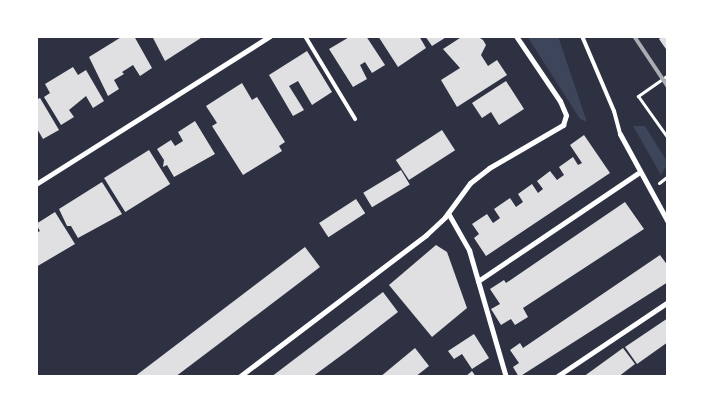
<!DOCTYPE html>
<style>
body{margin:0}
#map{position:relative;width:704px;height:413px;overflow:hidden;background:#2d3142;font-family:"Alegreya Sans",sans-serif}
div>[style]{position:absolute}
.green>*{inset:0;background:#3c4559}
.building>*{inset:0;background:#e0e0e3;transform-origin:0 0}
.path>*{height:3px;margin:-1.5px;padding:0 1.5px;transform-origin:1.5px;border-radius:1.5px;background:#fff}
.service>*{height:4px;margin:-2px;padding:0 2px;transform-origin:2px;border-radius:2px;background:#fff}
.minor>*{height:5px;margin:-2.5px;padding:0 2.5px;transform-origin:2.5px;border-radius:2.5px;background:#fff}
.rail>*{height:4px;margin:-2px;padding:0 2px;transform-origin:2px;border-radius:2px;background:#abadb3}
span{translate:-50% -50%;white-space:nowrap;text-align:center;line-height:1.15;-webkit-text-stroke:5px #fff;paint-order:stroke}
.frame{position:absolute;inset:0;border:38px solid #fff;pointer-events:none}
</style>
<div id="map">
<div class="green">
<div style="clip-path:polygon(527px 36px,558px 36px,587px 122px,580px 119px)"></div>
<div style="clip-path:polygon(633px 126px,645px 126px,668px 163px,661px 175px)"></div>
</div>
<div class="building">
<div style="clip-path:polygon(123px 36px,134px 36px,152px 68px,140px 76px,133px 65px,122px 72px,124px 74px,114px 80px,119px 89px,108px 96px,89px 57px)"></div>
<div style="clip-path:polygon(152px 36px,204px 36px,165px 61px)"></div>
<div style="clip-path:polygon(351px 36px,366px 36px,385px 65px,372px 73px,365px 62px,360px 65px,367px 79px,353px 87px,329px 49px)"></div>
<div style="clip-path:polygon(378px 36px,419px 36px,426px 48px,398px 67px)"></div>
<div style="clip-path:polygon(425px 36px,448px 36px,432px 46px)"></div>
<div style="clip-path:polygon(463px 36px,477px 36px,483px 40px,486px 45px,481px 55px,488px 66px,497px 60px,507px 75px,457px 107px,441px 80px,460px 68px,443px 49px)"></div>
<div style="clip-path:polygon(663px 36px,668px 36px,668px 52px,659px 39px)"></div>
<div style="clip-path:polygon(307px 51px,332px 92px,312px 105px,298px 81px,289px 86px,304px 110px,293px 116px,269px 75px)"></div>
<div style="clip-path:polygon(73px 67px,78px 75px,86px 70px,104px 101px,93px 108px,86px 96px,69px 110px,74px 117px,61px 125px,44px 97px,50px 93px,45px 84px)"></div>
<div style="clip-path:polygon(506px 81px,524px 109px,499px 125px,491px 112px,482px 118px,472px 103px)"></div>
<div style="clip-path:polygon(242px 83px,252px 100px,257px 97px,285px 142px,279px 146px,282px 151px,243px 175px,212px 126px,217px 123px,206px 106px)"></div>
<div style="clip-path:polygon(40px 98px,59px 130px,43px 139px,36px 127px,36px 100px)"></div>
<div style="clip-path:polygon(195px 121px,215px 154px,174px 177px,167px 165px,163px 167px,164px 160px,157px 149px,171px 140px,175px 146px,183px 141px,178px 132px)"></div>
<div style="left:442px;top:130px;width:24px;height:55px;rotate:57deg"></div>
<div style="clip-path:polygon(584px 135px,610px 173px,486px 256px,474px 238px,479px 234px,472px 224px,487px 214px,493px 223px,496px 221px,500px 218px,494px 209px,510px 198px,516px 207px,523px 202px,518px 194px,532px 184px,538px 193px,543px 189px,537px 181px,550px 171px,557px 180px,564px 175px,559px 167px,573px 157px,578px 165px,582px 163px,570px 145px)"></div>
<div style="left:149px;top:150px;width:40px;height:53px;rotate:58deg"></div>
<div style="left:401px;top:170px;width:17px;height:44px;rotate:59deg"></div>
<div style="clip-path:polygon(102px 182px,122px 214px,78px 238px,71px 226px,67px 226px,59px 209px)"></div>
<div style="left:356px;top:199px;width:17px;height:44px;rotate:57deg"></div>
<div style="clip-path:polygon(625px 202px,644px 229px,523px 308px,528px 317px,515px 325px,511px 319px,501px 325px,491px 309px,500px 304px,490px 289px,504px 280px,506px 283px)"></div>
<div style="clip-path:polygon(55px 212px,75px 244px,36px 267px,36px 233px,40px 231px,36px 224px)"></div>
<div style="clip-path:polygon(436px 245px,447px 252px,467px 308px,432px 337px,389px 285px)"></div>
<div style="clip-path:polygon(305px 247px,320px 267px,216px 346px,175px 377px,134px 377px)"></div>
<div style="clip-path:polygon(660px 255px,668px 266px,668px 282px,519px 377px,513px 367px,519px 363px,510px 350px,520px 343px,523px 348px)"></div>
<div style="clip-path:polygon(383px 292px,398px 312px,350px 349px,312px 377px,271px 377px)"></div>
<div style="clip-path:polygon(668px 318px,668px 342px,637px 364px,625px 347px)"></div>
<div style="clip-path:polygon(474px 334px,489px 358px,472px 369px,462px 354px,454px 359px,448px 351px)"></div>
<div style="clip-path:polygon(415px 348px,429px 366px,415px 377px,380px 377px)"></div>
<div style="clip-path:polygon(623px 348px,635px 364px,618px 377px,583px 377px)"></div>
<div style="clip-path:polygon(472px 371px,476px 377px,465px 377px)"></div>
</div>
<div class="path">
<div style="left:668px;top:75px;width:37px;rotate:145deg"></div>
<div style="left:638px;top:96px;width:52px;rotate:54.5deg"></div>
<div style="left:659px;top:183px;width:11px;rotate:-38deg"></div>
</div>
<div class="service">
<div style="left:305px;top:36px;width:97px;rotate:58.9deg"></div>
<div style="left:582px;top:36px;width:82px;rotate:66.9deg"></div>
<div style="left:614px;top:111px;width:24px;rotate:75deg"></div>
</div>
<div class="minor">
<div style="left:620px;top:134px;width:100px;rotate:61.4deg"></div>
<div style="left:36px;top:184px;width:277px;rotate:-32.3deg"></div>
<div style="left:448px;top:213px;width:43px;rotate:60.4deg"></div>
<div style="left:469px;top:250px;width:132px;rotate:73.8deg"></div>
<div style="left:478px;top:281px;width:193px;rotate:-34deg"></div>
<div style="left:239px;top:377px;width:235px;rotate:-37.2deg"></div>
<div style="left:426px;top:235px;width:26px;rotate:-43deg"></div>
<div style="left:445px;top:217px;width:42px;rotate:-53.7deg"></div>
<div style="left:470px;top:183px;width:24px;rotate:-38deg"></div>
<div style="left:489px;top:168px;width:86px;rotate:-30.2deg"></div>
<div style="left:563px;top:125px;width:10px;rotate:-73deg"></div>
<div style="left:566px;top:115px;width:15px;rotate:-113deg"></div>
<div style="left:560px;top:101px;width:78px;rotate:-124.1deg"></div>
<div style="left:556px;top:377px;width:135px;rotate:-33.8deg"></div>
</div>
<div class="rail">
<div style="left:634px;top:36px;width:61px;rotate:56.3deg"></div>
</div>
<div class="frame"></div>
</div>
